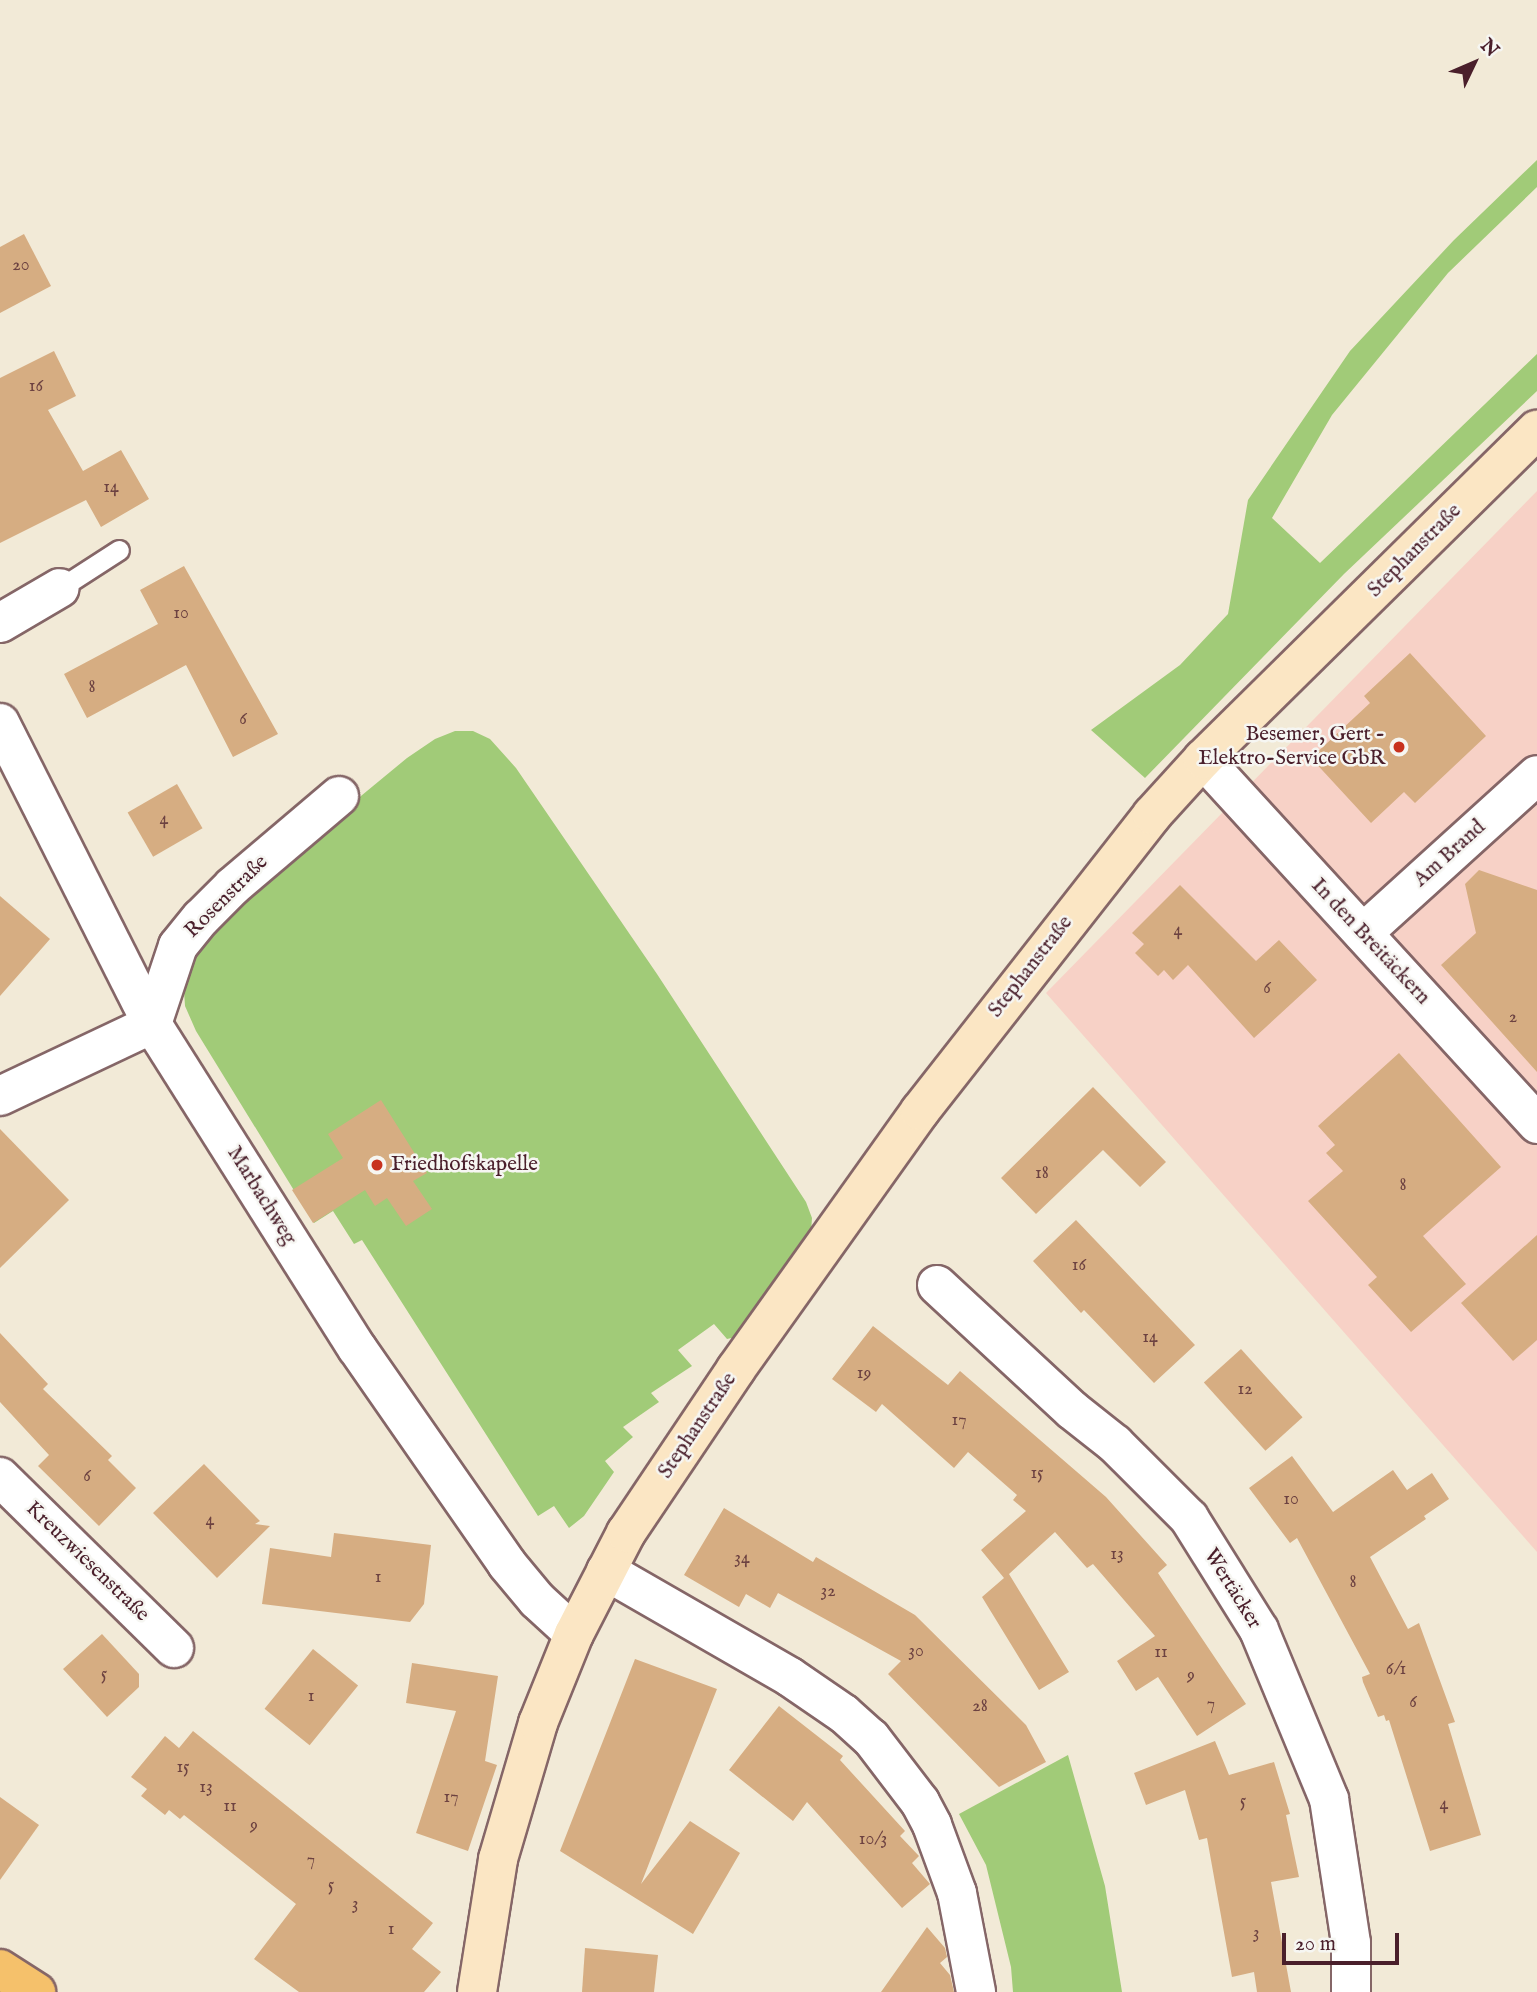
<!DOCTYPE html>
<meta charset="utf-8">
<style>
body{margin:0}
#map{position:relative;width:1537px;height:1992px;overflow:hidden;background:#f2ead7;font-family:"IM FELL English",serif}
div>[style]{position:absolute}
.built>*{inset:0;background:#f7d1c6}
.green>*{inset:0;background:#a1cb78}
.building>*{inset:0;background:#d6ad82;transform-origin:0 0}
.roads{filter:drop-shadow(2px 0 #856667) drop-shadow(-2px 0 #856667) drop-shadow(0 2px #856667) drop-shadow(0 -2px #856667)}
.lane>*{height:19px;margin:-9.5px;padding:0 9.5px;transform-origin:9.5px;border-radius:9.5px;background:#fff}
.street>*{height:38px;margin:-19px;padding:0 19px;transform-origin:19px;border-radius:19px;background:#fff}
.secondary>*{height:38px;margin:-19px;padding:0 19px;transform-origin:19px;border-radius:19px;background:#fbe6c4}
.primary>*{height:38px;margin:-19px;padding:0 19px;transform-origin:19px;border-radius:19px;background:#f5c16b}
.dots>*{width:19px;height:19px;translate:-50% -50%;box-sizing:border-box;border:4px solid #f6f6f2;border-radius:50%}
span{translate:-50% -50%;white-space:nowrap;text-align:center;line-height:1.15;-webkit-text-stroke:5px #f6f6f2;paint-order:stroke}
.number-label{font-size:18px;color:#6d4241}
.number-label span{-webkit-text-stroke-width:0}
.street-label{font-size:21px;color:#4a1f2b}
.poi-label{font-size:21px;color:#4a1f2b}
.right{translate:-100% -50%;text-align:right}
.left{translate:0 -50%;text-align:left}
.north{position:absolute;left:1439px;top:28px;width:70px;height:70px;-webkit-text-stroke:5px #f6f6f2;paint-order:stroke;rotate:46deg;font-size:19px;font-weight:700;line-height:28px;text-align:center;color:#4a1f2b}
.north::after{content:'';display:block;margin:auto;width:24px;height:32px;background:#4a1f2b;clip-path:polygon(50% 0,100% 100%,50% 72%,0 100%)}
.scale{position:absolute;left:1282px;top:1933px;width:117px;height:32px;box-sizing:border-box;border:4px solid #4a1f2b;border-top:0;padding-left:9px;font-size:21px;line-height:24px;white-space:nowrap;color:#4a1f2b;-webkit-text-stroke:5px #f6f6f2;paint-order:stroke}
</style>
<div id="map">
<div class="built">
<div style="clip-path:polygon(1537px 491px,1537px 1552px,1046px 993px)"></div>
</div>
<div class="green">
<div style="clip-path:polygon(1537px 160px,1537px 187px,1448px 273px,1332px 415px,1272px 518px,1320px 563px,1537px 354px,1537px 391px,1344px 574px,1145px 778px,1091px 730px,1180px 665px,1228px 614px,1248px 500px,1350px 351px,1454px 240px)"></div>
<div style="clip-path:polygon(455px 731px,473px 731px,490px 739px,516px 768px,657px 974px,806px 1202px,812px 1218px,811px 1232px,736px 1337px,727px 1339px,714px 1324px,678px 1350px,692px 1366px,651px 1393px,659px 1402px,623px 1427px,633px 1437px,605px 1461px,614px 1472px,584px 1516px,569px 1528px,554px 1506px,538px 1516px,362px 1240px,354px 1244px,333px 1211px,314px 1223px,196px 1031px,185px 1006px,184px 991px,194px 957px,220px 923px,327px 824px,407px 758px,435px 739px)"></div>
<div style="clip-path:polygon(1068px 1755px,1105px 1886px,1122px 1992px,1013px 1992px,1011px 1967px,986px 1865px,959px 1814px)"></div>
</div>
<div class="building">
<div style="clip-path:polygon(24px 234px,51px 286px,0 313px,0 247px)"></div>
<div style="clip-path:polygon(54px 351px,76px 396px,48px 410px,83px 471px,121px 450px,149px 499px,101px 527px,86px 500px,0 543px,0 378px)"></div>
<div style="clip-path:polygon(184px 566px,278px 734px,233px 757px,186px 665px,87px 718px,64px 674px,158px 624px,140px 590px)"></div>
<div style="clip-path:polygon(1410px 653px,1486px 736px,1415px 803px,1404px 792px,1371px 823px,1311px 758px,1370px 703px,1364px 696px)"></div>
<div style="left:177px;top:784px;width:51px;height:57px;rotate:60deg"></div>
<div style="clip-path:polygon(1479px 870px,1537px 890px,1537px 1072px,1441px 965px,1476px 933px,1465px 884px)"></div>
<div style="clip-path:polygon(1180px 885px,1256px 961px,1279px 940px,1317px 980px,1254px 1038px,1188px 965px,1173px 980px,1164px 970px,1158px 976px,1135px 953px,1144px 944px,1132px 933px)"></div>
<div style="clip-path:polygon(0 896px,50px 939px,0 996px)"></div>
<div style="clip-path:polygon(1399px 1053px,1501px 1167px,1423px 1236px,1466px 1284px,1411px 1332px,1368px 1285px,1377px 1277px,1308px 1201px,1343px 1171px,1326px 1153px,1335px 1145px,1318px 1126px)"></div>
<div style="clip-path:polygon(1093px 1087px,1166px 1162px,1140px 1187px,1103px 1150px,1036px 1214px,1001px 1178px)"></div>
<div style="clip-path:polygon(381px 1100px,427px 1173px,413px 1181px,432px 1209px,406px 1226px,387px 1198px,375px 1206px,365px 1190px,313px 1223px,292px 1190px,343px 1158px,328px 1134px)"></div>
<div style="clip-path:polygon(0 1129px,69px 1200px,0 1268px)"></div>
<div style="clip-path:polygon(1076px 1220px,1195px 1345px,1154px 1383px,1084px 1310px,1081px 1313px,1033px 1261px)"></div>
<div style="clip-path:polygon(1537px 1235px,1537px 1340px,1513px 1361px,1461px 1303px)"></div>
<div style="clip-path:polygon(873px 1326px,948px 1385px,960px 1371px,1106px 1497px,1167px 1565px,1158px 1573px,1246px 1704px,1197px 1736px,1158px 1677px,1136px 1691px,1117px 1661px,1155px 1636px,1093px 1564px,1087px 1568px,1055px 1532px,1009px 1574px,1069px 1672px,1039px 1690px,982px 1597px,1004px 1578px,981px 1550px,1026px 1511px,1013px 1500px,1017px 1495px,968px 1452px,954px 1468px,882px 1404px,876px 1412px,832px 1379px)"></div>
<div style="clip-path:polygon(0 1333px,48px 1384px,43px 1389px,112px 1456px,108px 1460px,136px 1488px,99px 1526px,38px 1466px,49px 1455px,0 1402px)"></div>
<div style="left:1241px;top:1349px;width:92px;height:50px;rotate:48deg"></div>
<div style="clip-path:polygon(1292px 1456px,1333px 1512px,1393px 1470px,1407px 1490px,1432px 1473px,1449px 1499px,1424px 1516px,1426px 1519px,1370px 1557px,1408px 1629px,1419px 1623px,1455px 1722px,1448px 1724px,1481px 1835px,1430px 1851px,1389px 1720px,1386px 1721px,1384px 1715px,1378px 1717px,1363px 1682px,1362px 1677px,1370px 1674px,1297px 1538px,1290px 1543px,1249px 1488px)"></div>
<div style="clip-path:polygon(204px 1464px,260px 1521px,255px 1524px,270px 1526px,217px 1578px,153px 1513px)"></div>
<div style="clip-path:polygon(724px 1508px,813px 1562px,816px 1557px,915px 1615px,1026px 1725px,1046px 1762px,999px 1787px,888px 1674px,901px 1661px,778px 1593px,770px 1608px,746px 1594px,739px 1607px,684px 1575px)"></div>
<div style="clip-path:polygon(334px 1533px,431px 1545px,424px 1604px,410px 1622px,262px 1604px,270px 1548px,331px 1557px)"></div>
<div style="clip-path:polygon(102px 1634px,139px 1674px,139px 1687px,107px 1717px,63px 1669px)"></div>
<div style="left:313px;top:1649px;width:58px;height:77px;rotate:39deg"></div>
<div style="clip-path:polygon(635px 1659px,717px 1689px,641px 1884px,690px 1821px,740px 1853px,693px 1934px,560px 1851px)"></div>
<div style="clip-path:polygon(412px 1663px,498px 1676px,485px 1761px,497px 1765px,468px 1851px,416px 1833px,456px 1711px,406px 1703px)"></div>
<div style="clip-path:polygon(779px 1706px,843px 1756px,840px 1760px,905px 1831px,900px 1836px,919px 1856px,912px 1863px,930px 1884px,902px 1908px,807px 1802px,793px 1821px,729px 1770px)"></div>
<div style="clip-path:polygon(193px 1731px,433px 1923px,412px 1949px,441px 1972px,424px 1992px,299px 1992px,254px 1959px,296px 1904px,184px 1815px,180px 1819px,169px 1810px,165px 1815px,141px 1796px,147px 1789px,131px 1777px,165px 1736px,179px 1748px)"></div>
<div style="clip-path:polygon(1215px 1741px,1229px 1775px,1274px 1762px,1290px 1814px,1286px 1815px,1299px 1877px,1271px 1882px,1291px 1992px,1257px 1992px,1254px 1972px,1232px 1977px,1207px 1838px,1199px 1840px,1185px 1790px,1146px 1805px,1134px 1773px)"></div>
<div style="clip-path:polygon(0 1797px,39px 1825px,0 1880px)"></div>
<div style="clip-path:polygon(927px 1927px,945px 1948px,947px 1957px,940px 1963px,950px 1975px,954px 1992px,881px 1992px)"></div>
<div style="clip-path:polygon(585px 1948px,658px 1955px,654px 1992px,582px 1992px)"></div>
</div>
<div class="roads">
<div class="lane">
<div style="left:60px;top:588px;width:70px;rotate:-32.8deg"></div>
</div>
<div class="street">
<div style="left:0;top:623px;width:69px;rotate:-30.3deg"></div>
<div style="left:0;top:723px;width:337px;rotate:63.2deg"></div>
<div style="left:152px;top:1024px;width:383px;rotate:57.7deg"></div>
<div style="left:357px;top:1348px;width:263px;rotate:55.2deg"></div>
<div style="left:507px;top:1564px;width:47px;rotate:50.2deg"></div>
<div style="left:537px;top:1600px;width:50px;rotate:42.6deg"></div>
<div style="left:1203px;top:759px;width:495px;rotate:47.5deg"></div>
<div style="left:1363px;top:933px;width:235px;rotate:-42.2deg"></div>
<div style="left:0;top:1096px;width:168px;rotate:-25.3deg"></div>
<div style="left:152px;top:1024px;width:82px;rotate:-71.6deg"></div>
<div style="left:178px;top:946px;width:36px;rotate:-51deg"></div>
<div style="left:201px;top:918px;width:45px;rotate:-45deg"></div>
<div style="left:233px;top:886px;width:139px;rotate:-40.3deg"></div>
<div style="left:937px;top:1285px;width:184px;rotate:42.8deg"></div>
<div style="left:1072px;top:1410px;width:55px;rotate:38.3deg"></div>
<div style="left:1115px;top:1444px;width:105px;rotate:45deg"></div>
<div style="left:1189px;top:1518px;width:132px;rotate:58deg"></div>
<div style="left:1259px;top:1630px;width:183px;rotate:67.5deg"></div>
<div style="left:1329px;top:1799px;width:146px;rotate:81.3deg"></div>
<div style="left:1351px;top:1943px;width:49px;rotate:90deg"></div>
<div style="left:0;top:1477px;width:244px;rotate:44.5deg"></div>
<div style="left:606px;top:1571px;width:212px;rotate:29.9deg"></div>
<div style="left:790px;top:1677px;width:65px;rotate:34.4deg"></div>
<div style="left:844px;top:1714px;width:36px;rotate:42deg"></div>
<div style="left:871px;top:1738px;width:81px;rotate:52.6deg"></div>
<div style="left:920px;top:1802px;width:26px;rotate:62deg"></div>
<div style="left:932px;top:1825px;width:72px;rotate:69.8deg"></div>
<div style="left:957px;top:1893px;width:101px;rotate:79.1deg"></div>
</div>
<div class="secondary">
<div style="left:477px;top:1992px;width:135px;rotate:-81deg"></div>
<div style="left:498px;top:1859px;width:142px;rotate:-73.6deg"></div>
<div style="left:538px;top:1723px;width:96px;rotate:-68deg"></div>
<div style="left:574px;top:1634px;width:114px;rotate:-62.8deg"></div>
<div style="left:626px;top:1533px;width:197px;rotate:-56.1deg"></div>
<div style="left:736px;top:1369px;width:317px;rotate:-54.5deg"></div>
<div style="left:920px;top:1111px;width:376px;rotate:-51.9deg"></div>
<div style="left:1152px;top:815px;width:76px;rotate:-47.7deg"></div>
<div style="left:1203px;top:759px;width:469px;rotate:-44.6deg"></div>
</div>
<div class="primary">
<div style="left:0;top:1969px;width:43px;rotate:32.6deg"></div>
</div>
</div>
<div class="dots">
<div style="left:1399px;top:747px;background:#c8321e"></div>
<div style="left:377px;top:1165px;background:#c8321e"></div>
</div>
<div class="number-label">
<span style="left:21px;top:266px">20</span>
<span style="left:36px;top:387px">16</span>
<span style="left:111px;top:488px">14</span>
<span style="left:181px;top:614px">10</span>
<span style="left:92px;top:688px">8</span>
<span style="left:243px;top:720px">6</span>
<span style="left:164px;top:820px">4</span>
<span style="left:1178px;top:931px">4</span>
<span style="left:1267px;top:989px">6</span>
<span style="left:1513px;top:1018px">2</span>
<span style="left:1042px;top:1174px">18</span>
<span style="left:1403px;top:1186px">8</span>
<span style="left:1079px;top:1266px">16</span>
<span style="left:1150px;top:1338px">14</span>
<span style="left:864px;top:1374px">19</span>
<span style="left:1245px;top:1390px">12</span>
<span style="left:959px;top:1421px">17</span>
<span style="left:1037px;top:1474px">15</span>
<span style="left:87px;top:1477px">6</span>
<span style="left:1291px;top:1500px">10</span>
<span style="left:210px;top:1521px">4</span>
<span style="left:1117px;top:1555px">13</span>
<span style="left:742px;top:1559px">34</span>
<span style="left:378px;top:1578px">1</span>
<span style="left:1353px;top:1583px">8</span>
<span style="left:828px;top:1592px">32</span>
<span style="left:916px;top:1652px">30</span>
<span style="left:1161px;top:1653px">11</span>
<span style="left:1396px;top:1670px">6/1</span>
<span style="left:104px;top:1675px">5</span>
<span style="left:1191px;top:1676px">9</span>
<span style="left:311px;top:1697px">1</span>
<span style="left:1413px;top:1703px">6</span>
<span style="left:1211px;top:1705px">7</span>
<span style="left:980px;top:1707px">28</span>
<span style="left:183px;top:1768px">15</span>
<span style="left:206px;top:1788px">13</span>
<span style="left:451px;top:1798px">17</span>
<span style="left:1243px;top:1802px">5</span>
<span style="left:1444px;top:1805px">4</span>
<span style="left:230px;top:1807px">11</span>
<span style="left:254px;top:1826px">9</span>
<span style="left:873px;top:1840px">10/3</span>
<span style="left:311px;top:1861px">7</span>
<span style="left:331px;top:1886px">5</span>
<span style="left:355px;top:1905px">3</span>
<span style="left:391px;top:1930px">1</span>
<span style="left:1256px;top:1934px">3</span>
</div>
<div class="street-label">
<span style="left:1415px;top:551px;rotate:-45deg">Stephanstraße</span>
<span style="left:1450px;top:854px;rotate:-42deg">Am Brand</span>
<span style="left:227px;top:897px;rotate:-45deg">Rosenstraße</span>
<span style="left:1370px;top:942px;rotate:47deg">In den Breitäckern</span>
<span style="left:1031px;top:967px;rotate:-52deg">Stephanstraße</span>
<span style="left:261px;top:1196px;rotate:58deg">Marbachweg</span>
<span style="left:698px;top:1426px;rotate:-56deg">Stephanstraße</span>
<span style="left:87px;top:1562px;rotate:44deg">Kreuzwiesenstraße</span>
<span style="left:1232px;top:1589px;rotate:58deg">Wertäcker</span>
</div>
<div class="poi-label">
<span class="right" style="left:1385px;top:747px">Besemer, Gert -<br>Elektro-Service GbR</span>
<span class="left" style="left:391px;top:1165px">Friedhofskapelle</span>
</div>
<div class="north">N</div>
<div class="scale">20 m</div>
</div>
